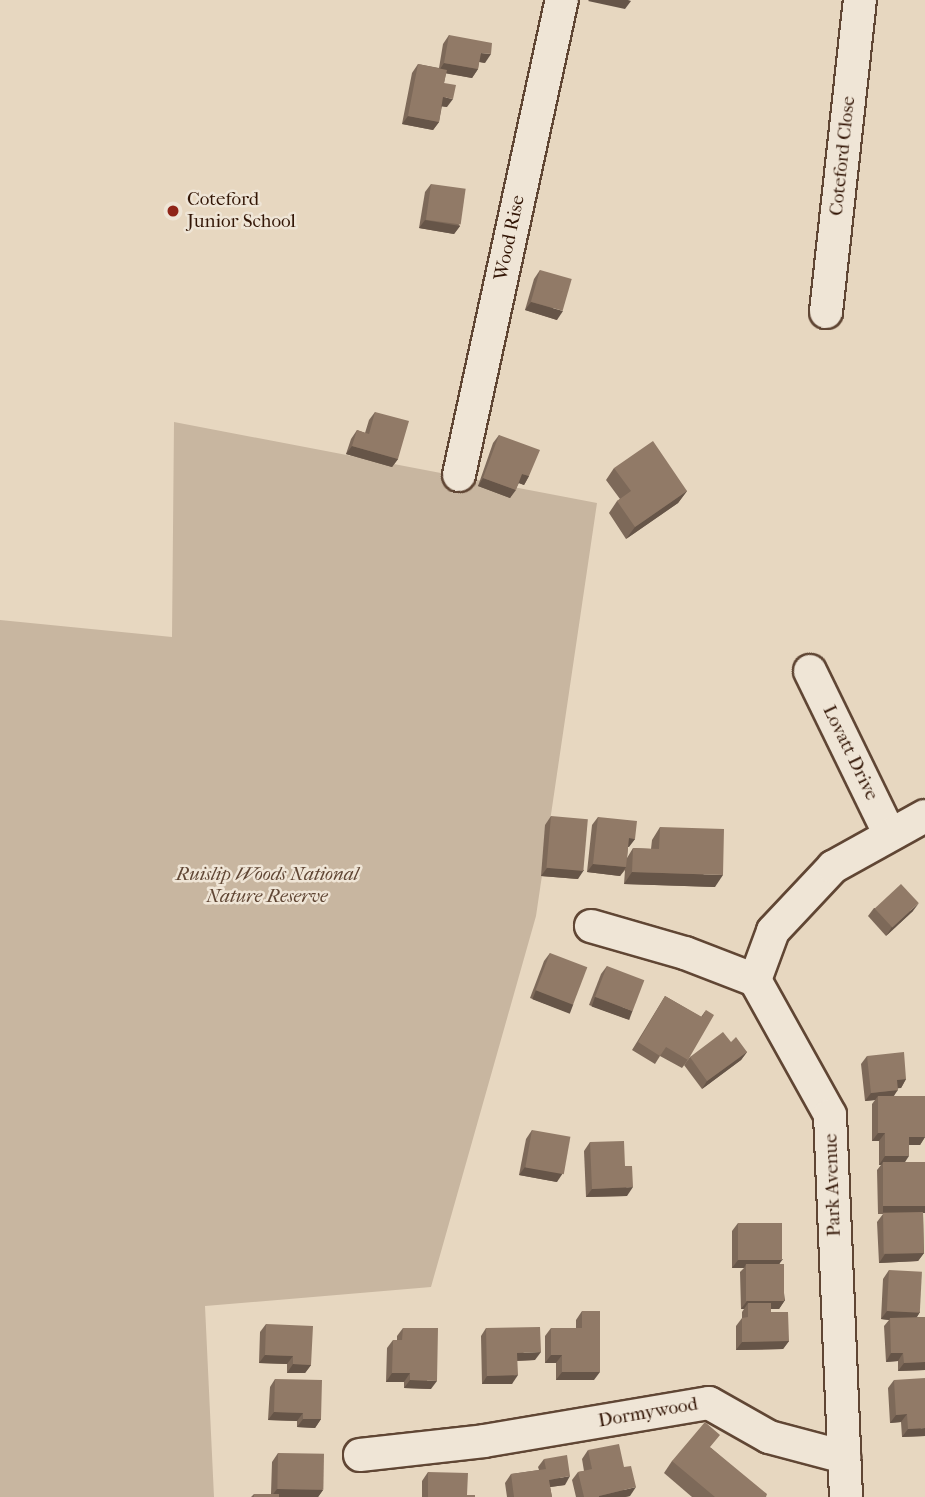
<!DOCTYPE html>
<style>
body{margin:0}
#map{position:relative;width:925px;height:1497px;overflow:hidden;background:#e7d7c0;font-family:"IM FELL French Canon",serif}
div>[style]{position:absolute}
.green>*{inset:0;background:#c8b6a0}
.roads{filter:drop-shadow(2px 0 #604634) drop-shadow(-2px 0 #604634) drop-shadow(0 2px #604634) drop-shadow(0 -2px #604634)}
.minor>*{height:32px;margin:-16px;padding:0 16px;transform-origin:16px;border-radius:16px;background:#efe5d6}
.wall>*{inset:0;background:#7d6959}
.shaded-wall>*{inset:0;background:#665548;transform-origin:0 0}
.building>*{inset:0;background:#917a67;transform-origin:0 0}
.dots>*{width:19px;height:19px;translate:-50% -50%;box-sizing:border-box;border:4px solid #efe5d6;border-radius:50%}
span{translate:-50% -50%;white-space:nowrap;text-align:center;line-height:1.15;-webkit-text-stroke:5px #efe5d6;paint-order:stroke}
.street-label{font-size:19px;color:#331606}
.poi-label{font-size:19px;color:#331606}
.left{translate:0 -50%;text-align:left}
.park-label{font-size:19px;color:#604634;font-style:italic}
</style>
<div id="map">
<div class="green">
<div style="clip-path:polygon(174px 422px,597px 503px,536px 916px,431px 1287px,205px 1306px,214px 1497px,0 1497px,0 620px,172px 637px)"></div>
</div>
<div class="roads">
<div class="minor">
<div style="left:826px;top:312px;width:314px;rotate:-83.8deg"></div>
<div style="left:459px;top:475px;width:486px;rotate:-77.8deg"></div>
<div style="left:810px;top:671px;width:182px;rotate:64deg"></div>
<div style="left:591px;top:926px;width:98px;rotate:16deg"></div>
<div style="left:685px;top:953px;width:75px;rotate:21.1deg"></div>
<div style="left:755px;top:980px;width:154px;rotate:60.9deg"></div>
<div style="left:830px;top:1115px;width:382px;rotate:87.6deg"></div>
<div style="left:755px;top:980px;width:52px;rotate:-69.8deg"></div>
<div style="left:773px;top:931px;width:88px;rotate:-46.8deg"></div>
<div style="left:833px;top:867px;width:105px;rotate:-29deg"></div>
<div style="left:360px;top:1455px;width:125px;rotate:-6.4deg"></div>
<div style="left:484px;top:1441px;width:228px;rotate:-9.6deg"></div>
<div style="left:709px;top:1403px;width:69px;rotate:29.5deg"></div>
<div style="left:769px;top:1437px;width:78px;rotate:14.9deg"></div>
</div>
</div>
<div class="wall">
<div style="clip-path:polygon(449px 35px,485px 63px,479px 62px,478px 69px,472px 78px,446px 73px,444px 83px,447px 107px,442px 106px,439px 122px,433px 130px,402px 124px,412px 73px,418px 64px,439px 68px,443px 44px)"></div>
<div style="clip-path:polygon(431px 184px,460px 226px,454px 234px,419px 228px,425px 192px)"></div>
<div style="clip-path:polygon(540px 270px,557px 320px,525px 310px,534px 279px)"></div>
<div style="clip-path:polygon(375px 412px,398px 459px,392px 467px,346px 454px,351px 439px,357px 430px,365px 433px,369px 420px)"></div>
<div style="clip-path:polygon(499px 435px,529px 476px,524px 485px,519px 483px,510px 498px,478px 486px,493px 443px)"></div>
<div style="clip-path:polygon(614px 468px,687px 491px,678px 503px,626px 539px,609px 513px,617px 501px,620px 499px,606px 480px)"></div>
<div style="clip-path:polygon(551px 816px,578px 879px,541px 876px,545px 825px)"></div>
<div style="clip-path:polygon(598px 817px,635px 839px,628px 847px,627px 858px,633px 848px,651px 849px,652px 840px,660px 827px,715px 887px,624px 884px,625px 870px,620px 876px,587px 872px,592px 825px)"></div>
<div style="clip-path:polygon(874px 908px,913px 911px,886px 936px,868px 916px)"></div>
<div style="clip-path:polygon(550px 953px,573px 1004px,567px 1012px,530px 998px,544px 961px)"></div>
<div style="clip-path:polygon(607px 966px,627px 1019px,589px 1005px,601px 974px)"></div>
<div style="clip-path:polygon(665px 996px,701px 1017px,706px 1010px,688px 1060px,682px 1068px,660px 1056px,655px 1064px,632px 1050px)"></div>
<div style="clip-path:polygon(731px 1042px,747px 1052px,741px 1060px,702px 1089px,684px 1065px,690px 1057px)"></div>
<div style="clip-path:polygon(867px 1056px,906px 1079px,901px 1088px,898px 1088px,894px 1096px,925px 1137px,920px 1145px,909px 1145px,905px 1162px,925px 1162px,925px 1213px,923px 1213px,924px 1253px,918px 1261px,879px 1263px,877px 1222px,883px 1214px,878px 1214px,877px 1170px,881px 1165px,879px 1165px,879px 1141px,872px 1141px,872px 1104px,875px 1100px,865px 1101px,861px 1064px)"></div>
<div style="clip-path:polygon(532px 1130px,557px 1182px,519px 1175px,526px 1139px)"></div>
<div style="clip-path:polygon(590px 1142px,625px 1166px,627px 1196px,586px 1197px,584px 1151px)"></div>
<div style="clip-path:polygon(738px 1223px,780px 1264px,785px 1300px,779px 1309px,771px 1309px,771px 1312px,789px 1341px,783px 1349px,736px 1350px,736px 1326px,742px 1318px,742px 1312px,744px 1309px,741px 1309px,740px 1272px,744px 1268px,732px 1268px,732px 1231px)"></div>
<div style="clip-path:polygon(889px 1270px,920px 1312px,917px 1317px,925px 1317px,925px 1370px,898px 1371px,898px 1361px,886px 1362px,884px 1326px,889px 1320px,881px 1319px,883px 1279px)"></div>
<div style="clip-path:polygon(582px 1311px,594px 1380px,556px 1380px,556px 1363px,545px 1363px,545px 1336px,551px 1328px,576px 1328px,576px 1320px)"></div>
<div style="clip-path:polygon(266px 1324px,311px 1365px,305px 1373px,287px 1373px,287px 1364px,259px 1363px,260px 1332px)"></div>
<div style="clip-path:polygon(403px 1328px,431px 1389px,404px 1388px,404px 1382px,386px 1382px,387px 1348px,393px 1340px,397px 1340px,397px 1336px)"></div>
<div style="clip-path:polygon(486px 1328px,535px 1360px,517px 1361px,512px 1384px,482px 1384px,481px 1336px)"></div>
<div style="clip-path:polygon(275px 1379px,321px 1419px,315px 1428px,297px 1427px,297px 1421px,268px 1420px,270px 1387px)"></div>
<div style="clip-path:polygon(894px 1380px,925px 1436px,902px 1437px,901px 1422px,890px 1423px,888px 1388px)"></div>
<div style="clip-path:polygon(711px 1448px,766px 1497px,692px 1497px,664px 1473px,672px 1461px)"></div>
<div style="clip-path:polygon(588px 1450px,630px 1496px,625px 1497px,576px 1497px,572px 1480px,578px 1472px,584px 1471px,582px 1459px)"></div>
<div style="clip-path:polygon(278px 1453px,323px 1490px,318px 1497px,251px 1497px,254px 1494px,271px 1494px,272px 1462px)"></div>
<div style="clip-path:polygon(544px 1459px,565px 1485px,550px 1487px,552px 1497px,507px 1497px,505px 1483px,511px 1474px,539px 1470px,538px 1467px)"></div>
<div style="clip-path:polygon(428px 1472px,467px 1495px,475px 1497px,422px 1497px,422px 1481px)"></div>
</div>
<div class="shaded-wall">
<div style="clip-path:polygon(589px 0,628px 0,631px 1px,625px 9px,588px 1px)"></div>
<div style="clip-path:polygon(481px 53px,491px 54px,485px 63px,475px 61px)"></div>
<div style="clip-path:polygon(444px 63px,478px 69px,472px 78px,438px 72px)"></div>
<div style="clip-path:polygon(443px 97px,453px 99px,447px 107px,438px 106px)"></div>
<div style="clip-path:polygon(408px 116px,439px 122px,433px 130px,402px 124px)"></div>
<div style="clip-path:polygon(425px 220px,460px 226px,454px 234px,419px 228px)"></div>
<div style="clip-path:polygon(531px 302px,563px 311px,557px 320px,525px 310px)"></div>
<div style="clip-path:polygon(352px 446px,398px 459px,392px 467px,346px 454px)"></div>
<div style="clip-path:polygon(522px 474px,529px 476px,524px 485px,516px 482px)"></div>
<div style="clip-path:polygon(483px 478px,516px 490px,510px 498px,478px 486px)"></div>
<div style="clip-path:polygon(687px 491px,678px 503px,626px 539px,635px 527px)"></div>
<div style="clip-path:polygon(629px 838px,635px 839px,629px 847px,623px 847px)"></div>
<div style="clip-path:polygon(593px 864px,626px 867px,620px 876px,587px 872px)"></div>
<div style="clip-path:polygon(547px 868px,584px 870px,578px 879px,541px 876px)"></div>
<div style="clip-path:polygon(632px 872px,723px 875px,715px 887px,624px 884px)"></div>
<div style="clip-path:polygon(919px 903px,913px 911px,886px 936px,892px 927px)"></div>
<div style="left:536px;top:990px;width:40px;height:10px;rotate:21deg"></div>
<div style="left:595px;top:997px;width:40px;height:10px;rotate:20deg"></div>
<div style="clip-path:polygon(747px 1052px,741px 1060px,702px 1089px,707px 1081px)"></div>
<div style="clip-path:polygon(906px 1079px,901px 1088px,891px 1089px,897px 1080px)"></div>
<div style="clip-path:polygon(898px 1090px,892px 1098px,878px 1096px,875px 1100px,865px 1101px,871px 1093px)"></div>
<div style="clip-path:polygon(878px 1133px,885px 1133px,879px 1141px,872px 1141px)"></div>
<div style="clip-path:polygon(909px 1137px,925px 1137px,920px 1145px,903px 1145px)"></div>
<div style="clip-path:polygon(885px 1156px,909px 1156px,903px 1165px,883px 1162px,881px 1165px,879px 1165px)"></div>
<div style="clip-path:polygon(525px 1167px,563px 1173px,557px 1182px,519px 1175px)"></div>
<div style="clip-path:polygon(633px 1187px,627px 1196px,586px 1197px,592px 1189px)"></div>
<div style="left:925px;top:1205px;width:8px;height:42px;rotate:90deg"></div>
<div style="clip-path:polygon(924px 1253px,918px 1261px,879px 1263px,885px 1254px)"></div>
<div style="clip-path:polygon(783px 1259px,777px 1267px,746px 1264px,744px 1268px,732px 1268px,738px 1260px)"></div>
<div style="clip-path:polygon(785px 1300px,779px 1309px,748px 1309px,748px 1303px,744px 1309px,741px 1309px,747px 1301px)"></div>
<div style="clip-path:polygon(887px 1311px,920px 1312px,914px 1321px,890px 1318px,889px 1320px,881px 1319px)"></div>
<div style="clip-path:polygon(789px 1341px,783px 1349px,736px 1350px,742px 1342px)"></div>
<div style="clip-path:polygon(541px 1352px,535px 1360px,511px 1361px,517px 1353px)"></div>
<div style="clip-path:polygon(891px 1353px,903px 1353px,898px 1361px,886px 1362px)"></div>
<div style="clip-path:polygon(265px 1355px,293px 1356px,287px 1364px,259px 1363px)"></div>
<div style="clip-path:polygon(551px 1355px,562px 1355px,556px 1363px,545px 1363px)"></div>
<div style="clip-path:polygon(925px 1362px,925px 1370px,898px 1371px,904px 1363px)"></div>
<div style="clip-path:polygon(293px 1364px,311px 1365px,305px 1373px,287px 1373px)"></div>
<div style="clip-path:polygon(562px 1372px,600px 1372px,594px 1380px,556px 1380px)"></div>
<div style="clip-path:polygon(392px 1373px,410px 1373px,404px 1382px,386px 1382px)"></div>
<div style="clip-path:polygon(518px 1375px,512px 1384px,482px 1384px,487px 1376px)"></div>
<div style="clip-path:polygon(410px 1380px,437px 1381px,431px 1389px,404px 1388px)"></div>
<div style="clip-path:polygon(274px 1412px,303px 1413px,297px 1421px,268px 1420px)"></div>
<div style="clip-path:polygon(907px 1414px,901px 1422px,890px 1423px,896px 1415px)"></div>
<div style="clip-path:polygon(303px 1419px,321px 1419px,315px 1428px,297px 1427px)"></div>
<div style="clip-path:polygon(925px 1428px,925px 1436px,902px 1437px,908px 1429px)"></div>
<div style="clip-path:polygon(570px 1476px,565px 1485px,543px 1488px,549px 1480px)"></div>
<div style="clip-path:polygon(636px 1487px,630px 1496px,625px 1497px,598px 1497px,599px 1496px)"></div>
<div style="clip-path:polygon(277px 1489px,323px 1490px,318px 1497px,271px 1497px)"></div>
</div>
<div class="building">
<div style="clip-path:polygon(449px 35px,492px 43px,491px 54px,481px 53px,478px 69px,444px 63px)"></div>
<div style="clip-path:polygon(418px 64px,447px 70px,444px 83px,456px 85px,453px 99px,443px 97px,439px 122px,408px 116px)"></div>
<div style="left:431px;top:184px;width:35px;height:36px;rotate:8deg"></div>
<div style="left:540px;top:270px;width:33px;height:33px;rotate:16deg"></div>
<div style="clip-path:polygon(375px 412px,409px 421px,398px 459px,352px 446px,357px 430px,369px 434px)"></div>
<div style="clip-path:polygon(499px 435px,540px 450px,529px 476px,522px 474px,516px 490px,483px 478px)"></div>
<div style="clip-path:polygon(653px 441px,687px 491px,635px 527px,617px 501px,631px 491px,614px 468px)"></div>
<div style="left:551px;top:816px;width:37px;height:52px;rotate:5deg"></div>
<div style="clip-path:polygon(598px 817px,637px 821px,635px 839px,629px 838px,626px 867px,593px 864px)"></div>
<div style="clip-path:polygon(660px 827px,724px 829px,723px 875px,632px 872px,633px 848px,659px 849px)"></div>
<div style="left:901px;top:884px;width:26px;height:36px;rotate:47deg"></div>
<div style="left:550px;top:953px;width:40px;height:40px;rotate:21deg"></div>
<div style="left:607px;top:966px;width:40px;height:33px;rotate:21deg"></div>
<div style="clip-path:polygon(665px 996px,702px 1017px,706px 1010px,714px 1015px,688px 1060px,666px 1047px,660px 1056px,638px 1042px)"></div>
<div style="clip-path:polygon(723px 1032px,731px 1042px,736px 1037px,747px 1052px,707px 1081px,690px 1057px)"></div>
<div style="clip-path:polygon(904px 1052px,906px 1079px,897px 1080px,898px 1090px,871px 1093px,867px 1056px)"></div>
<div style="clip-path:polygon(878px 1096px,925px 1096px,925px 1137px,909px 1137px,909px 1156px,885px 1156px,885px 1133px,878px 1133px)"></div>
<div style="left:532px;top:1130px;width:39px;height:38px;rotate:10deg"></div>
<div style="clip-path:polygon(624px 1141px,625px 1166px,632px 1166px,633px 1187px,592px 1189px,590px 1142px)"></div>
<div style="left:883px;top:1162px;width:42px;height:44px"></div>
<div style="left:923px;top:1212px;width:41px;height:40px;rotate:89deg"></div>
<div style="left:738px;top:1223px;width:44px;height:37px"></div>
<div style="left:746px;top:1264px;width:38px;height:37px"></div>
<div style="left:889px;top:1270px;width:33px;height:41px;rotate:3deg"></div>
<div style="clip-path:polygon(748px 1303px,771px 1303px,771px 1312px,788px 1312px,789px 1341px,742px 1342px,742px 1318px,748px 1317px)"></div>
<div style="clip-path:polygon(582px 1311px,600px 1311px,600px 1372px,562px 1372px,562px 1355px,551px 1355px,551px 1328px,582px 1328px)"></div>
<div style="clip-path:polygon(925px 1317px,925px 1362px,904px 1363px,903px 1353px,891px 1353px,890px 1318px)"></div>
<div style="clip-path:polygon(266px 1324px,313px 1326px,311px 1365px,293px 1364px,293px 1356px,265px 1355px)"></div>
<div style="clip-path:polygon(540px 1327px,541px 1352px,517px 1353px,518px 1375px,487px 1376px,486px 1328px)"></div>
<div style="clip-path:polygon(403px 1328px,438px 1328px,437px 1381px,410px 1380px,410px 1373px,392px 1373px,393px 1340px,402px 1340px)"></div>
<div style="clip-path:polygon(925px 1378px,925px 1428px,908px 1429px,907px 1414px,896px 1415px,894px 1380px)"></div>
<div style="clip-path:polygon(275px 1379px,322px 1380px,321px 1419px,303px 1419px,303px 1413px,274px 1412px)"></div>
<div style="clip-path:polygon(705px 1422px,720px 1435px,710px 1447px,767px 1494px,766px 1497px,715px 1497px,672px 1461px)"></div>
<div style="clip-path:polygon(619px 1444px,624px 1467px,631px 1466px,636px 1487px,599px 1496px,599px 1497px,584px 1497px,578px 1472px,592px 1469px,588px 1450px)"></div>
<div style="left:278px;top:1453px;width:46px;height:36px;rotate:1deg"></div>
<div style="clip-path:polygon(567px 1455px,570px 1476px,549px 1480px,552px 1497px,514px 1497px,511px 1474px,546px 1469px,544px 1459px)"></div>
<div style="clip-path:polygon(428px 1472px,468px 1473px,467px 1495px,475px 1495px,475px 1497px,428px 1497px)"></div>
<div style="left:254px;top:1494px;width:25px;height:3px"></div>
</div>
<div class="dots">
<div style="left:173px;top:211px;background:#8f2418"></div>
</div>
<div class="street-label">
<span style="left:843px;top:156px;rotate:-84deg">Coteford Close</span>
<span style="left:510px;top:238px;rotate:-78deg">Wood Rise</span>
<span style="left:850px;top:753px;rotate:64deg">Lovatt Drive</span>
<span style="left:833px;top:1185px;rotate:-92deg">Park Avenue</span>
<span style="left:648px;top:1413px;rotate:-10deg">Dormywood</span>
</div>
<div class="poi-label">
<span class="left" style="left:187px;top:211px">Coteford<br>Junior School</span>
</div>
<div class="park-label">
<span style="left:267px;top:886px">Ruislip Woods National<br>Nature Reserve</span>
</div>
</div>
